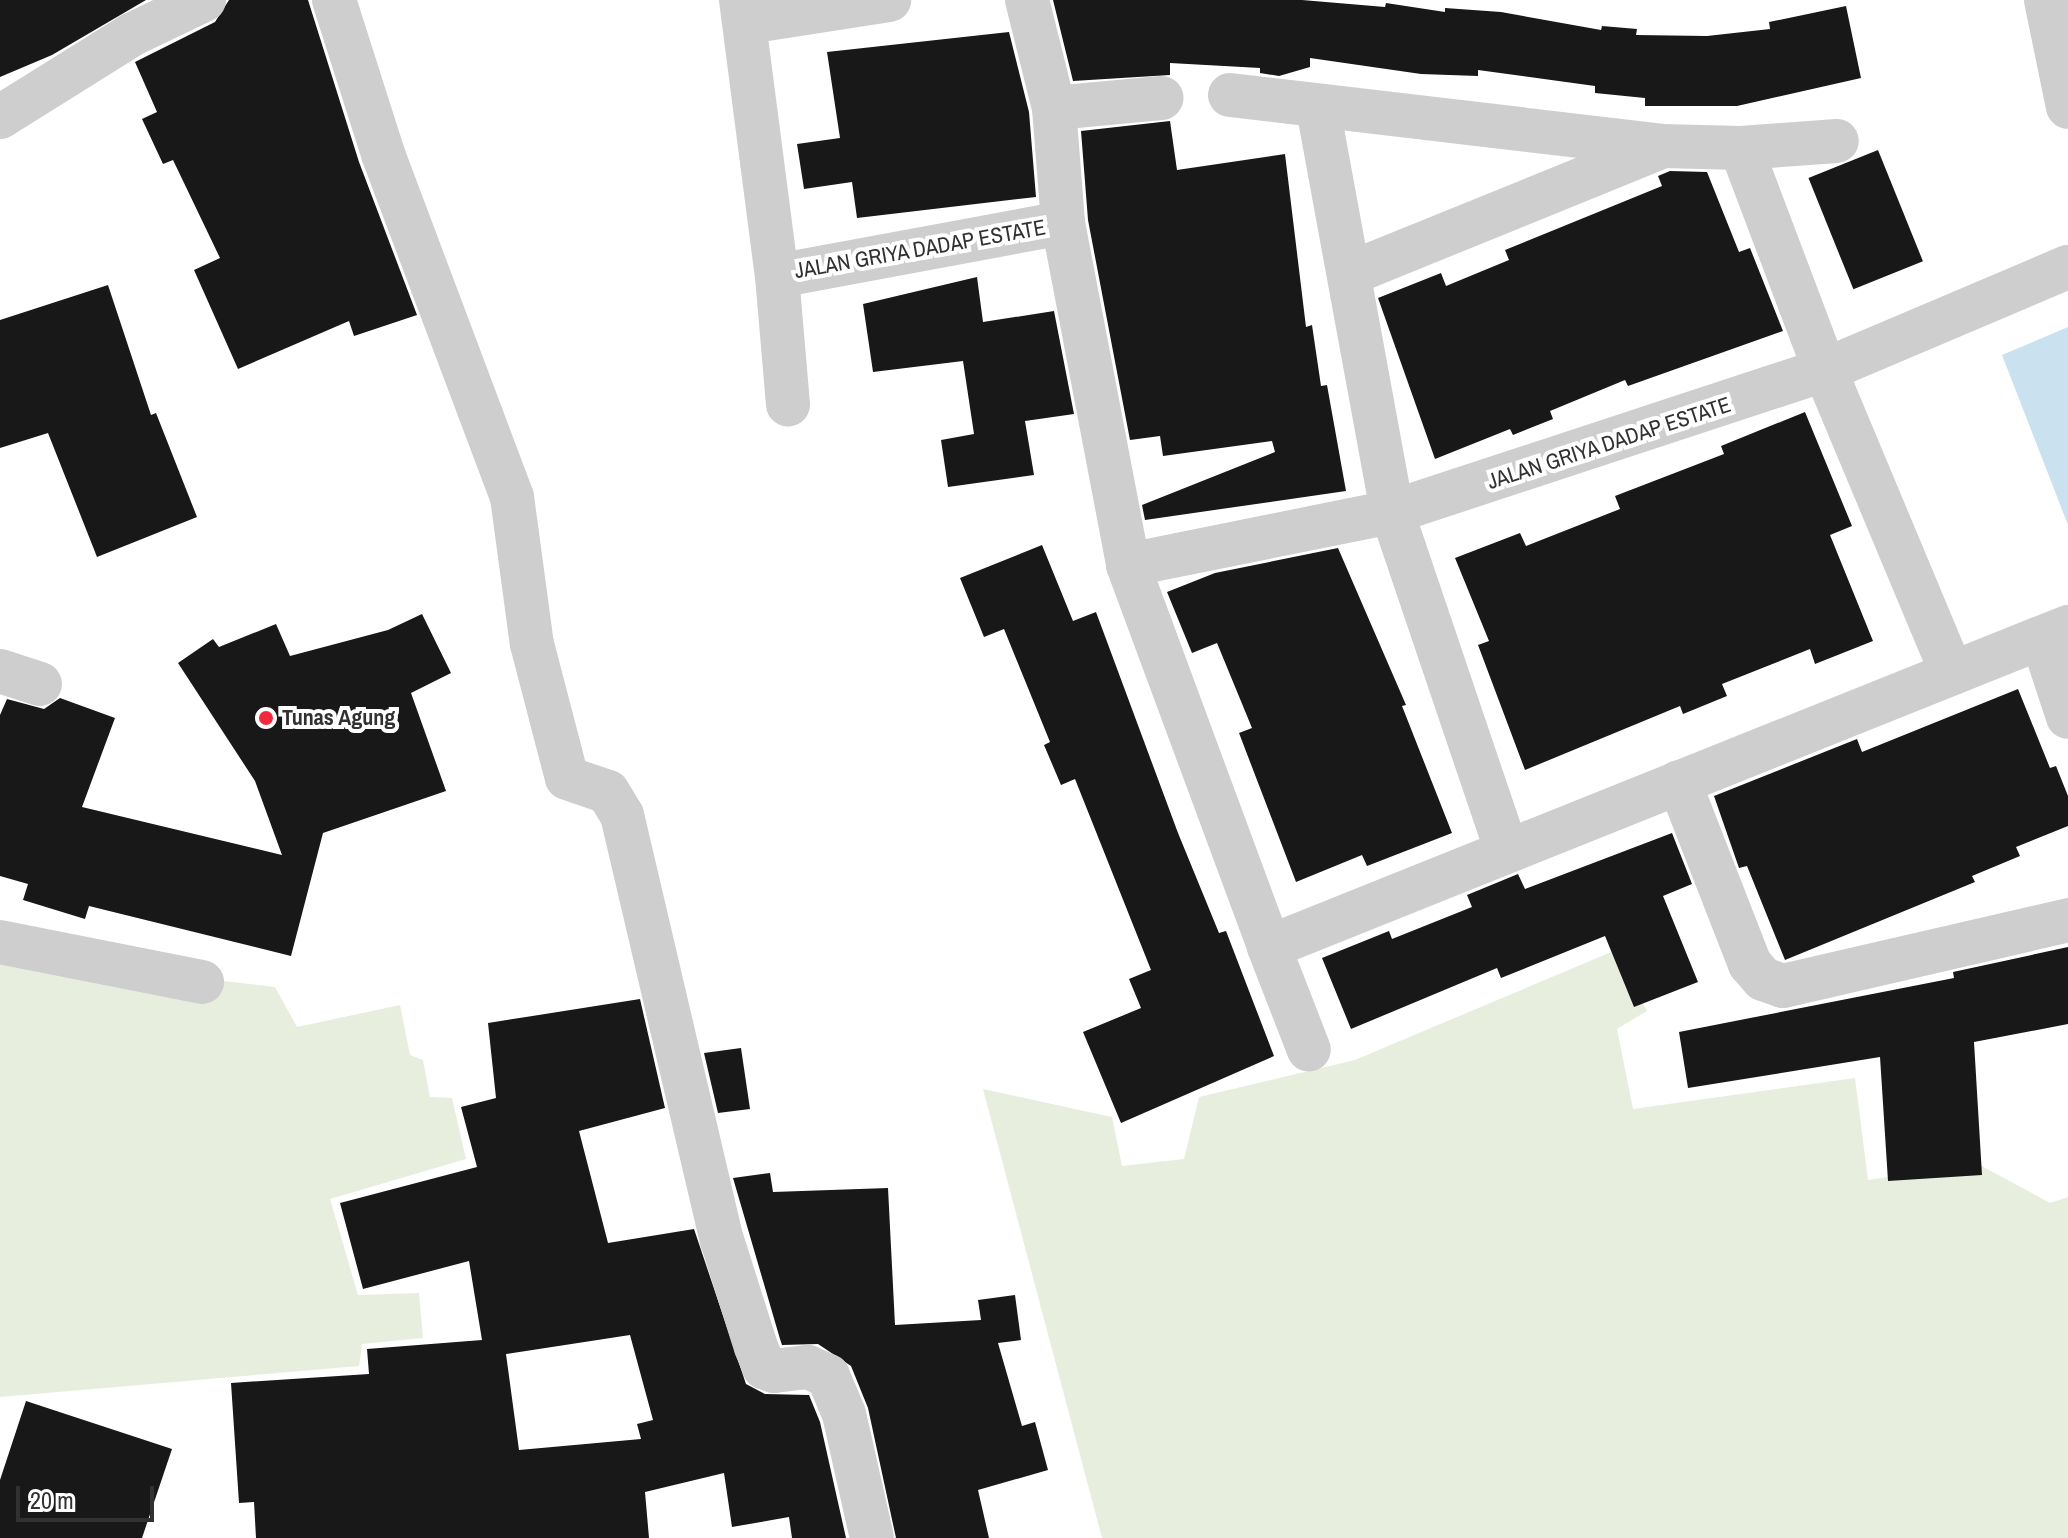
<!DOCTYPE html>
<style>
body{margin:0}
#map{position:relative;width:2068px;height:1538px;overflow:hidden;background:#fff;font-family:"Archivo Narrow",sans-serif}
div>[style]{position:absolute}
.green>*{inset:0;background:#e7eede}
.water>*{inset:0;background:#cae2ef}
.building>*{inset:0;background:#181818;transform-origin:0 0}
.minor>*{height:44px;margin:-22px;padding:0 22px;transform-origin:22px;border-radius:22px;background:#cecece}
.dots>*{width:22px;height:22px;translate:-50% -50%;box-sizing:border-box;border:4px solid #fff;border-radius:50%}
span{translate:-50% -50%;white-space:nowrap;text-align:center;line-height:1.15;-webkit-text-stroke:8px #fff;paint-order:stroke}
.street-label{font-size:22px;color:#313131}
.poi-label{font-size:22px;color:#313131;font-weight:700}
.left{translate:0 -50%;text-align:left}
.scale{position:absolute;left:16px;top:1486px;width:138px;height:36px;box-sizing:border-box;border:4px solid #313131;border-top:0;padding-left:10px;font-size:24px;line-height:28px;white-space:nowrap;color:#313131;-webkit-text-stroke:6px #fff;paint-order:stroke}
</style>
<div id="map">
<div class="green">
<div style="clip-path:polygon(1616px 950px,1647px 1011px,1617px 1029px,1633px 1109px,1855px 1078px,1868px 1180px,1978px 1164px,2050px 1203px,2068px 1197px,2068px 1538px,1102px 1538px,983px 1089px,1112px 1117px,1122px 1166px,1184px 1159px,1199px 1097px,1355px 1060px)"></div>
<div style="clip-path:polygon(0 955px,275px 987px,297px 1027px,400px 1005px,410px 1055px,423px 1060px,430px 1097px,452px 1098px,466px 1159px,330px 1199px,358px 1295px,419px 1293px,423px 1338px,362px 1344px,359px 1366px,0 1397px)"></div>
</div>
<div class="water">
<div style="clip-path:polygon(2068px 327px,2068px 525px,2002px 355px)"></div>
</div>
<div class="building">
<div style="clip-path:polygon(0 0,146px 0,52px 55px,0 77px)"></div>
<div style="clip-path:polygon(229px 0,308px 0,359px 162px,417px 315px,354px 336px,349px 321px,238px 369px,194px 270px,220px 258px,173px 160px,163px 164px,142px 119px,157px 112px,135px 62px,215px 22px)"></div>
<div style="clip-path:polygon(1053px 0,1302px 0,1385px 7px,1386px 3px,1445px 12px,1445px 8px,1501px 12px,1601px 30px,1602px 26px,1637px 29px,1636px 35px,1707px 36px,1770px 29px,1769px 22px,1846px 6px,1861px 78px,1737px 106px,1645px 106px,1645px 98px,1595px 93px,1595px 86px,1478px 70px,1478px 76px,1421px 74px,1310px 58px,1310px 67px,1279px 76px,1260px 73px,1260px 68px,1170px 63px,1170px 75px,1073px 81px)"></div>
<div style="clip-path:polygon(1009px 32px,1029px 112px,1036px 197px,857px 218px,852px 182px,804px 189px,797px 144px,840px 138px,827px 52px)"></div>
<div style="clip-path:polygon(1170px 121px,1177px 170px,1285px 154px,1306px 327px,1312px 325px,1321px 386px,1327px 385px,1346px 491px,1145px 520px,1142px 505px,1275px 452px,1272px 441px,1163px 456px,1160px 436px,1130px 440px,1088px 220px,1081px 131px)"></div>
<div style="left:1878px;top:150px;width:120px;height:75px;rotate:68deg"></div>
<div style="clip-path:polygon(1670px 171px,1707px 172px,1739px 252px,1750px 248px,1783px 331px,1628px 386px,1625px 380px,1550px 411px,1553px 419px,1513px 435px,1510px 429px,1435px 459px,1378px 298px,1441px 273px,1446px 286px,1509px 260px,1505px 250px,1662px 186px,1658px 176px)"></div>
<div style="clip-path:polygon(977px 277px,983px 322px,1054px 311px,1074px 414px,1025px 421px,1034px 475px,948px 487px,941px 440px,974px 434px,963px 361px,873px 372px,863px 304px)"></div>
<div style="clip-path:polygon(108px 285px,151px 415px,156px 413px,197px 517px,97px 557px,48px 433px,0 448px,0 320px)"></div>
<div style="clip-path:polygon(1805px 412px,1852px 526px,1830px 535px,1873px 641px,1815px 664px,1810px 649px,1722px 684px,1727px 696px,1683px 714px,1680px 706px,1525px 770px,1478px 645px,1489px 641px,1455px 558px,1520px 533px,1526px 546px,1620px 509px,1615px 496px,1724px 454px,1721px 446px)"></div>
<div style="clip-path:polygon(1042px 545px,1073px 621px,1096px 612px,1178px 833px,1219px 933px,1226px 931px,1274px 1056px,1121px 1123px,1083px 1032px,1141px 1008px,1129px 979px,1151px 970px,1075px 779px,1061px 785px,1044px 745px,1050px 742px,1004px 629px,984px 637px,960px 578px)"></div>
<div style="clip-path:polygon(1338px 548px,1406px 705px,1402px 706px,1452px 833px,1367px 866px,1362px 855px,1296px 882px,1239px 733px,1252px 728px,1217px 643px,1192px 653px,1167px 592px,1215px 573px)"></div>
<div style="clip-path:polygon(422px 614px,451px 673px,411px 693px,446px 791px,323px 833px,291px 956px,89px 906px,85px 919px,23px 900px,28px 884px,0 876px,0 715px,7px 699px,44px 709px,60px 698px,115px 718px,82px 807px,282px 855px,255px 781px,178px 663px,213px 639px,219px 647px,276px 624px,290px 656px,388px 630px)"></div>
<div style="clip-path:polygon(2018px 689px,2050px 768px,2056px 766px,2068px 796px,2068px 826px,2016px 847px,2020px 856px,1972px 876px,1975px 882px,1785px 960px,1747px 866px,1739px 868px,1714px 796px,1857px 739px,1862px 752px)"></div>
<div style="clip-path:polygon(1672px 833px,1692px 884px,1663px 896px,1698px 982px,1634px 1007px,1605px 936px,1501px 978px,1497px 968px,1351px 1029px,1322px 958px,1389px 931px,1392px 939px,1472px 907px,1467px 895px,1518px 874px,1525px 889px)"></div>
<div style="clip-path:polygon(2068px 947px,2068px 1024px,1974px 1042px,1982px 1175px,1888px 1181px,1880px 1057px,1688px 1088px,1679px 1032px,1954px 978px,1953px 972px)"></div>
<div style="clip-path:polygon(evenodd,640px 999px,665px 1108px,579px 1131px,608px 1243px,694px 1229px,746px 1384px,765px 1394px,809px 1395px,820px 1422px,846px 1538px,792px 1538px,789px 1517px,732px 1527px,724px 1473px,645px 1492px,649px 1538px,256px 1538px,254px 1502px,239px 1503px,231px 1383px,369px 1374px,367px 1349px,482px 1340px,469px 1261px,363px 1289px,340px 1203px,477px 1167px,461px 1107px,496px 1098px,488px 1023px,640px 999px,630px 1335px,653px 1420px,637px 1424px,641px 1439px,519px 1450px,506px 1354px,630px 1335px)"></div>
<div style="clip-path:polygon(741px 1048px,750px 1109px,718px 1113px,704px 1053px)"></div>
<div style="clip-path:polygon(770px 1173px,773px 1192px,888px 1188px,895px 1325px,981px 1320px,978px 1300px,1015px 1295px,1021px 1340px,998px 1343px,1022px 1426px,1035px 1422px,1048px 1470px,978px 1490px,989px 1538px,896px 1538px,868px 1408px,851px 1366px,818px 1344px,782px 1345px,780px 1339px,733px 1178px)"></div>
<div style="clip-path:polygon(26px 1401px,172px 1449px,142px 1538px,0 1538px,0 1480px)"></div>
</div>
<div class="minor">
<div style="left:334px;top:0;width:162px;rotate:72.3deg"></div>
<div style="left:383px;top:154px;width:366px;rotate:69.4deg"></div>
<div style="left:512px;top:497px;width:148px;rotate:82.3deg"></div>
<div style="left:532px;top:644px;width:138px;rotate:75.4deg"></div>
<div style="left:567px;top:778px;width:43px;rotate:18.9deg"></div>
<div style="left:608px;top:792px;width:27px;rotate:59deg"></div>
<div style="left:622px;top:815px;width:437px;rotate:76.8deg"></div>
<div style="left:722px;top:1240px;width:112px;rotate:72.4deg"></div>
<div style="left:756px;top:1347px;width:22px;rotate:68deg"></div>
<div style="left:764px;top:1367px;width:11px;rotate:22deg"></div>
<div style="left:774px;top:1371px;width:34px;rotate:-7deg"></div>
<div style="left:808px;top:1367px;width:22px;rotate:24deg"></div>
<div style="left:828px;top:1376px;width:41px;rotate:67.2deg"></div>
<div style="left:844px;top:1414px;width:127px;rotate:77.3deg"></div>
<div style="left:741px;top:0;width:278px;rotate:82.6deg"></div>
<div style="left:777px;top:276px;width:129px;rotate:85.1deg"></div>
<div style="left:1027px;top:0;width:111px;rotate:76deg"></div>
<div style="left:1054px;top:108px;width:115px;rotate:85.5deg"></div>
<div style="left:1063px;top:223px;width:348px;rotate:79.2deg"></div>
<div style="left:1128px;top:565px;width:269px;rotate:-11.4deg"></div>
<div style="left:1392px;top:512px;width:456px;rotate:-18.2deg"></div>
<div style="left:1825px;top:370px;width:264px;rotate:-23deg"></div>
<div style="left:2046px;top:0;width:109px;rotate:78.4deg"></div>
<div style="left:747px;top:22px;width:144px;rotate:-8.8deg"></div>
<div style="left:1230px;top:95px;width:435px;rotate:6.7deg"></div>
<div style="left:1662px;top:146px;width:79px;rotate:1.5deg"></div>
<div style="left:1741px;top:148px;width:237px;rotate:69.3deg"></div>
<div style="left:1825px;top:370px;width:329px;rotate:67.3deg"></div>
<div style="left:1054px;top:108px;width:108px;rotate:-5.3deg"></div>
<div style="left:1318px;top:108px;width:411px;rotate:79.6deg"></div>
<div style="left:1392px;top:512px;width:355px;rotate:71.3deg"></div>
<div style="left:0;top:117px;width:155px;rotate:-32deg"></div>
<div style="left:131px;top:35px;width:81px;rotate:-25.6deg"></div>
<div style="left:1741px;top:148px;width:96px;rotate:-4.2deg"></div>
<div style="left:1351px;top:273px;width:329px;rotate:-22.1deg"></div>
<div style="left:777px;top:276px;width:291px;rotate:-10.5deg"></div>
<div style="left:1128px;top:565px;width:407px;rotate:69.7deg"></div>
<div style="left:1269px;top:947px;width:861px;rotate:-21.83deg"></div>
<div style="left:2042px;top:638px;width:83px;rotate:71.8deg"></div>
<div style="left:0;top:671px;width:42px;rotate:18deg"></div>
<div style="left:1679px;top:782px;width:195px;rotate:68.7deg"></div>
<div style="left:1750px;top:964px;width:20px;rotate:49deg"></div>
<div style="left:1763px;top:979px;width:21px;rotate:19deg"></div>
<div style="left:1783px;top:986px;width:293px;rotate:-13deg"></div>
<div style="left:0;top:942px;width:206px;rotate:11.2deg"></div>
<div style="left:1269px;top:947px;width:110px;rotate:68.8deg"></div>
</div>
<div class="dots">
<div style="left:266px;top:718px;background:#f1293e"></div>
</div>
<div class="street-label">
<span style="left:920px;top:249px;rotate:-10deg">JALAN GRIYA DADAP ESTATE</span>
<span style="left:1609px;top:443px;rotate:-18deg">JALAN GRIYA DADAP ESTATE</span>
</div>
<div class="poi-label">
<span class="left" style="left:282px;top:718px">Tunas Agung</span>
</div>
<div class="scale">20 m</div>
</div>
